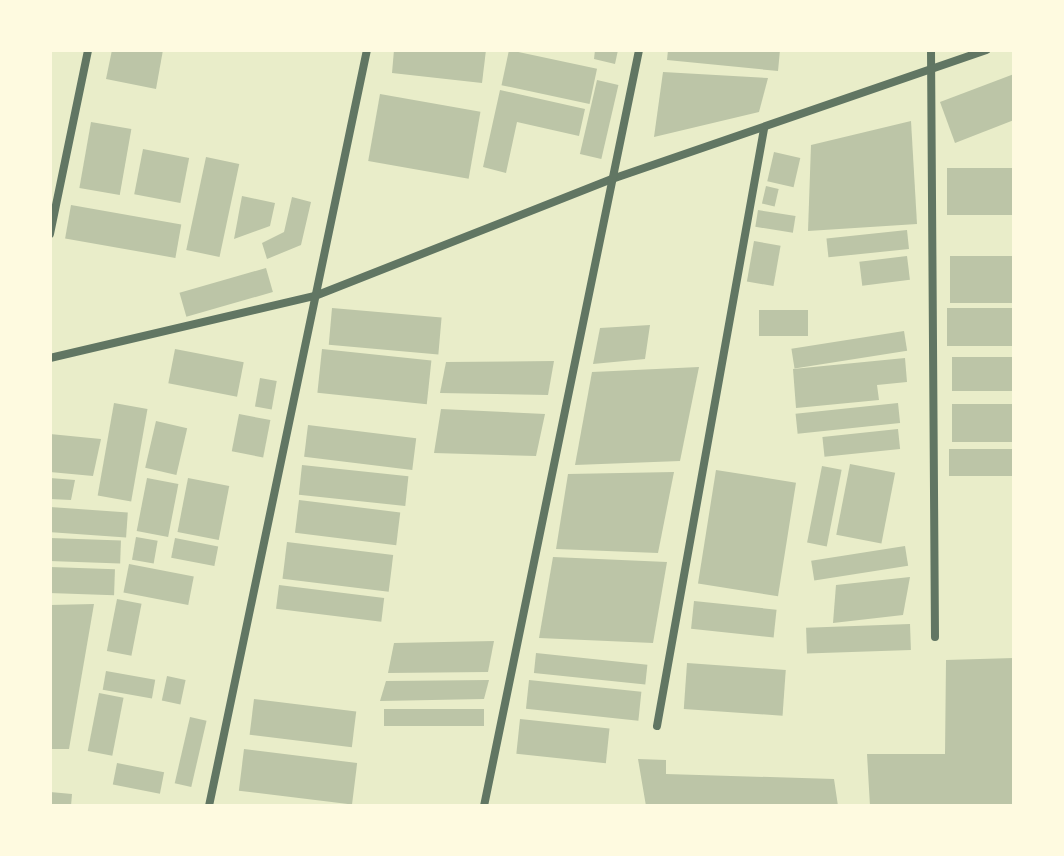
<!DOCTYPE html>
<style>
body{margin:0}
#map{position:relative;width:1064px;height:856px;overflow:hidden;background:#e9edc9;font-family:"Varela Round",sans-serif}
div>[style]{position:absolute}
.building>*{inset:0;background:#bcc5a7;transform-origin:0 0}
.minor>*{height:8px;margin:-4px;padding:0 4px;transform-origin:4px;border-radius:4px;background:#617663}
span{translate:-50% -50%;white-space:nowrap;text-align:center;line-height:1.15;-webkit-text-stroke:8px #fefae0;paint-order:stroke}
.frame{position:absolute;inset:0;border:52px solid #fefae0;pointer-events:none}
</style>
<div id="map">
<div class="building">
<div style="clip-path:polygon(112px 50px,163px 50px,156px 89px,106px 79px)"></div>
<div style="clip-path:polygon(394px 50px,486px 50px,482px 83px,392px 73px)"></div>
<div style="left:509px;top:50px;width:90px;height:36px;rotate:12deg"></div>
<div style="clip-path:polygon(595px 50px,618px 50px,615px 64px,594px 59px)"></div>
<div style="clip-path:polygon(668px 50px,780px 50px,778px 71px,667px 60px)"></div>
<div style="clip-path:polygon(663px 72px,768px 78px,759px 112px,654px 137px)"></div>
<div style="clip-path:polygon(1014px 74px,1014px 120px,955px 143px,940px 102px)"></div>
<div style="left:597px;top:80px;width:22px;height:76px;rotate:13deg"></div>
<div style="clip-path:polygon(500px 90px,585px 109px,579px 136px,517px 122px,506px 173px,483px 167px)"></div>
<div style="left:380px;top:94px;width:102px;height:68px;rotate:10deg"></div>
<div style="clip-path:polygon(911px 121px,917px 224px,808px 231px,811px 145px)"></div>
<div style="left:91px;top:122px;width:41px;height:67px;rotate:10deg"></div>
<div style="left:143px;top:149px;width:47px;height:46px;rotate:11deg"></div>
<div style="left:774px;top:152px;width:27px;height:30px;rotate:13deg"></div>
<div style="left:206px;top:157px;width:34px;height:95px;rotate:12deg"></div>
<div style="left:1014px;top:168px;width:47px;height:67px;rotate:90deg"></div>
<div style="left:766px;top:186px;width:13px;height:18px;rotate:13deg"></div>
<div style="clip-path:polygon(242px 196px,275px 203px,270px 226px,234px 239px)"></div>
<div style="clip-path:polygon(292px 197px,311px 202px,301px 245px,267px 259px,262px 243px,284px 232px)"></div>
<div style="left:71px;top:205px;width:112px;height:34px;rotate:10deg"></div>
<div style="left:758px;top:210px;width:38px;height:17px;rotate:9deg"></div>
<div style="left:907px;top:230px;width:19px;height:81px;rotate:84deg"></div>
<div style="left:754px;top:241px;width:27px;height:41px;rotate:10deg"></div>
<div style="left:907px;top:256px;width:24px;height:48px;rotate:83deg"></div>
<div style="left:1014px;top:256px;width:47px;height:64px;rotate:90deg"></div>
<div style="left:266px;top:268px;width:25px;height:90px;rotate:74deg"></div>
<div style="left:332px;top:308px;width:110px;height:37px;rotate:5deg"></div>
<div style="left:1014px;top:308px;width:38px;height:67px;rotate:90deg"></div>
<div style="left:759px;top:310px;width:49px;height:26px"></div>
<div style="clip-path:polygon(650px 325px,645px 359px,593px 364px,600px 328px)"></div>
<div style="left:904px;top:331px;width:20px;height:114px;rotate:81deg"></div>
<div style="left:175px;top:349px;width:70px;height:35px;rotate:11deg"></div>
<div style="left:322px;top:349px;width:110px;height:44px;rotate:6deg"></div>
<div style="left:1014px;top:357px;width:34px;height:62px;rotate:90deg"></div>
<div style="clip-path:polygon(905px 358px,907px 382px,877px 385px,879px 400px,796px 408px,793px 369px)"></div>
<div style="clip-path:polygon(554px 361px,548px 395px,440px 393px,446px 362px)"></div>
<div style="clip-path:polygon(699px 367px,680px 461px,575px 465px,592px 372px)"></div>
<div style="left:260px;top:378px;width:17px;height:29px;rotate:10deg"></div>
<div style="left:114px;top:403px;width:34px;height:94px;rotate:10deg"></div>
<div style="left:898px;top:403px;width:20px;height:103px;rotate:84deg"></div>
<div style="left:1014px;top:404px;width:38px;height:62px;rotate:90deg"></div>
<div style="clip-path:polygon(441px 409px,545px 414px,536px 456px,434px 453px)"></div>
<div style="left:239px;top:414px;width:32px;height:38px;rotate:11deg"></div>
<div style="left:156px;top:421px;width:32px;height:48px;rotate:13deg"></div>
<div style="left:308px;top:425px;width:109px;height:32px;rotate:7deg"></div>
<div style="left:898px;top:429px;width:20px;height:76px;rotate:84deg"></div>
<div style="clip-path:polygon(50px 434px,101px 439px,93px 476px,50px 472px)"></div>
<div style="left:1014px;top:449px;width:27px;height:65px;rotate:90deg"></div>
<div style="left:850px;top:464px;width:46px;height:72px;rotate:11deg"></div>
<div style="left:302px;top:465px;width:107px;height:30px;rotate:6deg"></div>
<div style="left:822px;top:466px;width:20px;height:78px;rotate:11deg"></div>
<div style="left:716px;top:470px;width:81px;height:115px;rotate:9deg"></div>
<div style="clip-path:polygon(674px 472px,658px 553px,556px 549px,568px 474px)"></div>
<div style="clip-path:polygon(50px 478px,75px 480px,71px 500px,50px 499px)"></div>
<div style="left:147px;top:478px;width:32px;height:54px;rotate:11deg"></div>
<div style="left:188px;top:478px;width:42px;height:55px;rotate:11deg"></div>
<div style="left:299px;top:500px;width:102px;height:33px;rotate:7deg"></div>
<div style="left:50px;top:507px;width:78px;height:25px;rotate:4deg"></div>
<div style="left:136px;top:537px;width:22px;height:23px;rotate:10deg"></div>
<div style="left:50px;top:538px;width:71px;height:23px;rotate:2deg"></div>
<div style="left:175px;top:538px;width:44px;height:20px;rotate:11deg"></div>
<div style="left:287px;top:542px;width:107px;height:37px;rotate:7deg"></div>
<div style="left:905px;top:546px;width:20px;height:95px;rotate:81deg"></div>
<div style="clip-path:polygon(553px 557px,667px 562px,653px 643px,539px 638px)"></div>
<div style="left:129px;top:564px;width:66px;height:29px;rotate:11deg"></div>
<div style="left:50px;top:567px;width:65px;height:26px;rotate:2deg"></div>
<div style="clip-path:polygon(910px 577px,903px 615px,833px 623px,836px 585px)"></div>
<div style="left:279px;top:585px;width:106px;height:24px;rotate:7deg"></div>
<div style="left:117px;top:599px;width:25px;height:53px;rotate:11deg"></div>
<div style="left:694px;top:601px;width:83px;height:28px;rotate:6deg"></div>
<div style="clip-path:polygon(94px 604px,69px 749px,50px 749px,50px 605px)"></div>
<div style="left:910px;top:624px;width:26px;height:104px;rotate:88deg"></div>
<div style="clip-path:polygon(494px 641px,488px 672px,388px 673px,394px 643px)"></div>
<div style="left:536px;top:653px;width:112px;height:20px;rotate:6deg"></div>
<div style="clip-path:polygon(1014px 658px,1014px 806px,870px 806px,867px 754px,945px 754px,946px 660px)"></div>
<div style="left:687px;top:663px;width:99px;height:46px;rotate:4deg"></div>
<div style="left:106px;top:671px;width:50px;height:19px;rotate:10deg"></div>
<div style="left:167px;top:676px;width:19px;height:25px;rotate:12deg"></div>
<div style="clip-path:polygon(489px 680px,484px 699px,380px 701px,386px 681px)"></div>
<div style="left:529px;top:680px;width:113px;height:29px;rotate:6deg"></div>
<div style="left:99px;top:693px;width:25px;height:59px;rotate:11deg"></div>
<div style="left:254px;top:699px;width:103px;height:36px;rotate:7deg"></div>
<div style="left:384px;top:709px;width:100px;height:17px"></div>
<div style="left:190px;top:717px;width:17px;height:68px;rotate:13deg"></div>
<div style="left:520px;top:719px;width:90px;height:35px;rotate:6deg"></div>
<div style="left:244px;top:749px;width:114px;height:42px;rotate:7deg"></div>
<div style="clip-path:polygon(638px 759px,666px 760px,666px 774px,834px 779px,838px 806px,646px 806px)"></div>
<div style="left:117px;top:763px;width:48px;height:22px;rotate:11deg"></div>
<div style="clip-path:polygon(50px 792px,72px 794px,71px 806px,50px 806px)"></div>
</div>
<div class="minor">
<div style="left:931px;top:50px;width:587px;rotate:89.61deg"></div>
<div style="left:50px;top:234px;width:188px;rotate:-78.3deg"></div>
<div style="left:50px;top:358px;width:272px;rotate:-13.2deg"></div>
<div style="left:315px;top:296px;width:319px;rotate:-21.5deg"></div>
<div style="left:612px;top:179px;width:396px;rotate:-19deg"></div>
<div style="left:657px;top:726px;width:607px;rotate:-79.84deg"></div>
<div style="left:209px;top:806px;width:772px;rotate:-78.2deg"></div>
<div style="left:484px;top:806px;width:772px;rotate:-78.41deg"></div>
</div>
<div class="frame"></div>
</div>
